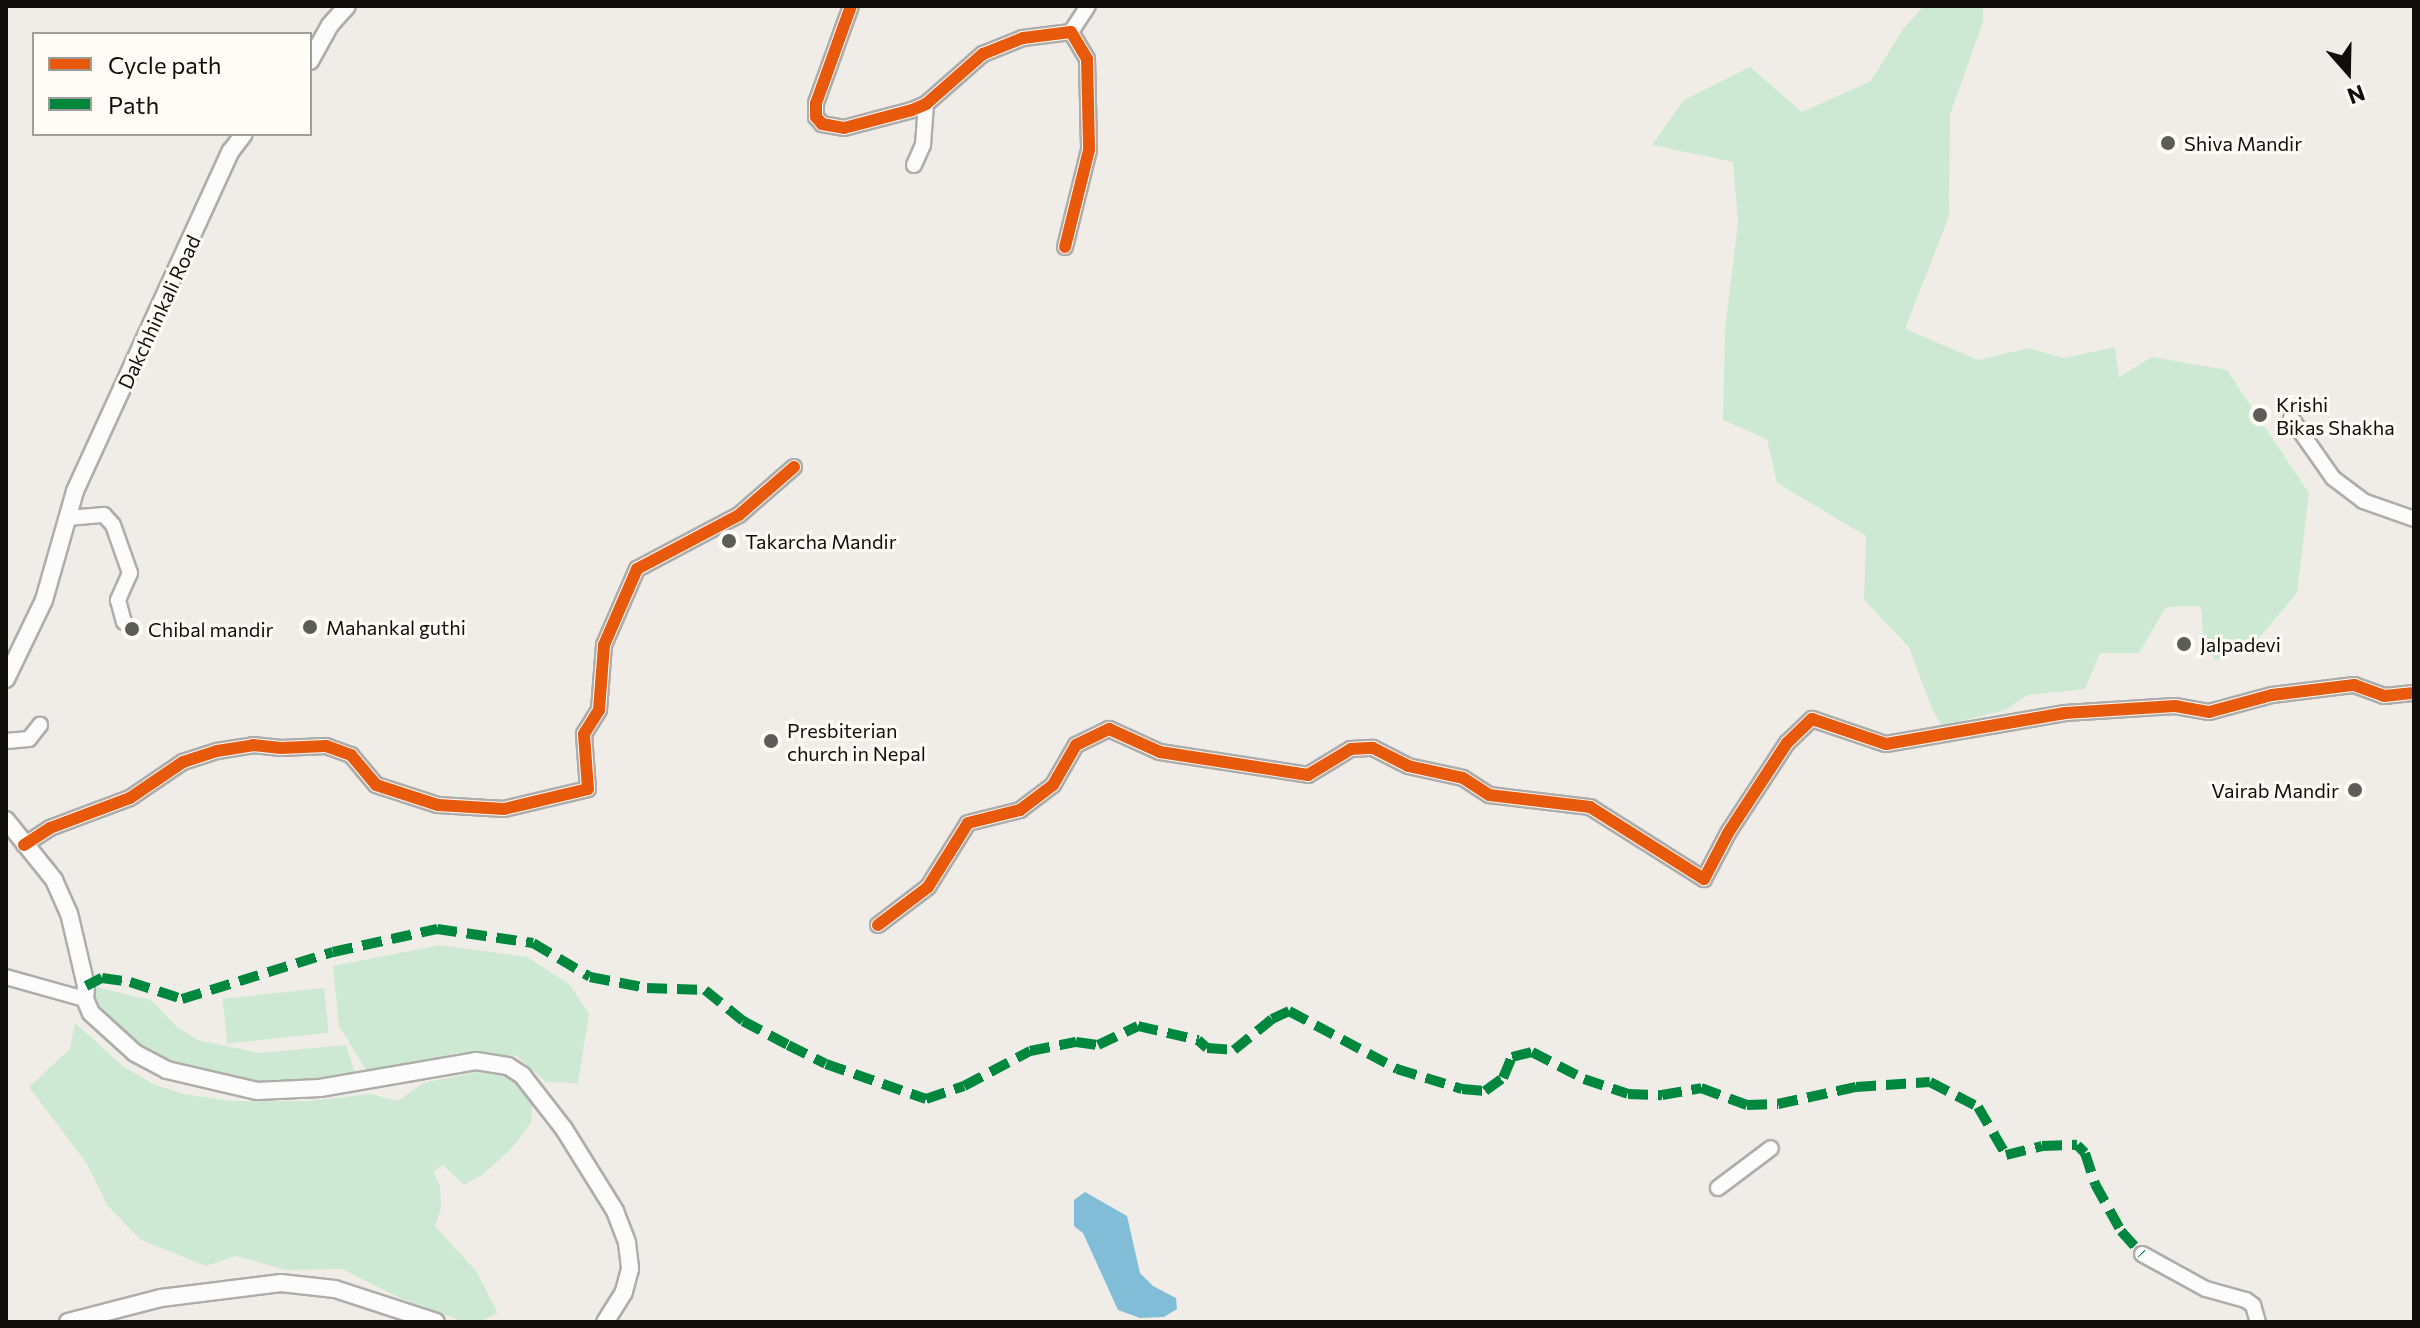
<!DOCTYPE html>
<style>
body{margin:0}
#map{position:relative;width:2420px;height:1328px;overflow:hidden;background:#f0ede9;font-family:Commissioner,sans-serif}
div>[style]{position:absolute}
.green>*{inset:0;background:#cde8d3;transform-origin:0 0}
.water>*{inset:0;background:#81bdd6}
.roads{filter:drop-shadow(2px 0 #afadaa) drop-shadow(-2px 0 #afadaa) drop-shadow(0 2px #afadaa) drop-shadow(0 -2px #afadaa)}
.minor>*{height:14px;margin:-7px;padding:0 7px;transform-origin:7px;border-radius:7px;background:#fdfcfc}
.major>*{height:16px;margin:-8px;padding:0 8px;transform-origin:8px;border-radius:8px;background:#fdfcfc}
.quiet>*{height:10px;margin-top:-5px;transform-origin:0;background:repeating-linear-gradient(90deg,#00873e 0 20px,transparent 0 30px)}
.cycleway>*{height:12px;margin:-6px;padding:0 6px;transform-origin:6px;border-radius:6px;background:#e8590c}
.dots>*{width:22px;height:22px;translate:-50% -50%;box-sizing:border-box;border:4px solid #fffcf7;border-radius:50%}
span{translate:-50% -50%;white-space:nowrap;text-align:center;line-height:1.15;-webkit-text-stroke:6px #fffcf7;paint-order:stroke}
.poi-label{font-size:20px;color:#0f0e0b}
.left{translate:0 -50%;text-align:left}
.right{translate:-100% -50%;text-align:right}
.street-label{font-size:20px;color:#0f0e0b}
.frame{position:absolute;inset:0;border:8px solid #0f0e0b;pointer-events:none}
.legend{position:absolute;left:32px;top:32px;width:280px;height:104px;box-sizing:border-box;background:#fffcf7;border:2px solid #9f9d99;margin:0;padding:10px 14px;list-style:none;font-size:24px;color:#0f0e0b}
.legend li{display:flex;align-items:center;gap:16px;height:40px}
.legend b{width:40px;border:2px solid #9f9d99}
.north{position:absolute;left:2308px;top:32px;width:80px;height:80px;-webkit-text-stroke:6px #fffcf7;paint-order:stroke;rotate:160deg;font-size:22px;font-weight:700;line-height:32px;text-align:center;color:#0f0e0b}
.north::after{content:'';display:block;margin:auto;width:28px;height:36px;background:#0f0e0b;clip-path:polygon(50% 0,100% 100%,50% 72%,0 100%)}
</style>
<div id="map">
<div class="green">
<div style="clip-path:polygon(1924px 6px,1983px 6px,1983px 22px,1950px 114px,1949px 216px,1905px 329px,1978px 360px,2029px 348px,2063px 358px,2115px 347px,2119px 377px,2152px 357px,2227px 370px,2309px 493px,2297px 593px,2254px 644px,2215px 661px,2203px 634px,2201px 606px,2166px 607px,2139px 653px,2100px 653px,2085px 689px,2028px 695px,2005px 710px,1942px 726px,1932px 709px,1909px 647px,1864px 600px,1866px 536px,1777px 483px,1767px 439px,1723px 420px,1725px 330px,1738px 222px,1733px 162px,1652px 145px,1684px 100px,1750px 67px,1802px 112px,1871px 81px,1903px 29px)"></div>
<div style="clip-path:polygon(440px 945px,527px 957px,569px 984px,589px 1014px,578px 1083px,546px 1082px,517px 1056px,457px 1053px,370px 1076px,339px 1026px,333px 966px)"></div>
<div style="clip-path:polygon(96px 987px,151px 1000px,177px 1027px,197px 1040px,260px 1053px,346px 1045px,355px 1073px,263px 1085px,169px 1074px,110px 1036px,84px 992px)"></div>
<div style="left:324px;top:988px;width:45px;height:102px;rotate:84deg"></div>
<div style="clip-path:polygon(75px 1023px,124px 1067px,153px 1084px,183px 1094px,231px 1101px,309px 1101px,370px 1094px,398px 1101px,423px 1083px,478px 1072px,512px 1077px,533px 1098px,531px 1123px,510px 1150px,482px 1175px,464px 1185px,443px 1165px,433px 1172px,440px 1186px,441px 1209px,435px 1226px,476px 1271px,498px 1313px,478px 1322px,465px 1322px,402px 1299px,342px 1269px,286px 1270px,236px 1256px,206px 1266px,141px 1240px,108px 1206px,87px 1164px,29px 1087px,70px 1049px)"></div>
</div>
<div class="water">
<div style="clip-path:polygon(1085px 1192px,1127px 1216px,1140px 1273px,1153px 1286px,1176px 1298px,1177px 1309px,1164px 1317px,1140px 1318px,1118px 1310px,1083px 1233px,1074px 1226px,1074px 1200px)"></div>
</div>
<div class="roads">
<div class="minor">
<div style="left:851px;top:6px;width:103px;rotate:109.8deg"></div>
<div style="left:816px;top:103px;width:14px;rotate:90deg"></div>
<div style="left:816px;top:117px;width:9px;rotate:49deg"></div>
<div style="left:822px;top:124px;width:22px;rotate:10deg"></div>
<div style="left:844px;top:128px;width:70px;rotate:-14.8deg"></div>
<div style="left:912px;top:110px;width:15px;rotate:-23deg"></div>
<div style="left:926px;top:104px;width:76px;rotate:-41.3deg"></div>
<div style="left:983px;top:54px;width:43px;rotate:-21.8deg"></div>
<div style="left:1023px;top:38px;width:48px;rotate:-7.1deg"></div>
<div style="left:1071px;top:32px;width:31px;rotate:59deg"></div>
<div style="left:1087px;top:59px;width:91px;rotate:88.7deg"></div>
<div style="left:1089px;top:150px;width:100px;rotate:103.9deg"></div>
<div style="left:1071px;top:32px;width:31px;rotate:-57deg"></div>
<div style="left:914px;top:165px;width:22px;rotate:-66deg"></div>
<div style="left:923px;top:145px;width:41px;rotate:-85.8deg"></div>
<div style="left:2291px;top:418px;width:73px;rotate:55deg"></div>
<div style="left:2333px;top:478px;width:38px;rotate:37deg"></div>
<div style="left:2363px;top:501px;width:54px;rotate:19.4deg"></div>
<div style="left:68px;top:518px;width:36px;rotate:-5deg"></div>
<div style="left:104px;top:515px;width:13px;rotate:48deg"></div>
<div style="left:113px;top:525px;width:51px;rotate:70.5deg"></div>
<div style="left:130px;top:573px;width:30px;rotate:114deg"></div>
<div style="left:118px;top:600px;width:23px;rotate:75deg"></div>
<div style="left:6px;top:741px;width:23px;rotate:-5deg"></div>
<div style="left:29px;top:739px;width:18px;rotate:-52deg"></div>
<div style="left:24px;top:845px;width:31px;rotate:-33deg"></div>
<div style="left:50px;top:828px;width:85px;rotate:-20.6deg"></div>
<div style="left:130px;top:798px;width:64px;rotate:-34.2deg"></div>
<div style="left:183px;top:762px;width:36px;rotate:-18deg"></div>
<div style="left:217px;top:751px;width:36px;rotate:-9deg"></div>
<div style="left:253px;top:745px;width:28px;rotate:6deg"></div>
<div style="left:281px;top:748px;width:45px;rotate:-2.5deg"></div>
<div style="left:326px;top:746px;width:27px;rotate:20deg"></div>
<div style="left:351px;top:755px;width:39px;rotate:50deg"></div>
<div style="left:376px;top:785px;width:65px;rotate:17.9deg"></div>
<div style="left:438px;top:805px;width:66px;rotate:3.5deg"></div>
<div style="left:504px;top:809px;width:86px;rotate:-13.4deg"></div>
<div style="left:588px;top:789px;width:55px;rotate:-94.2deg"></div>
<div style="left:584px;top:734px;width:28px;rotate:-58deg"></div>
<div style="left:599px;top:710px;width:65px;rotate:-85.6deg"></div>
<div style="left:604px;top:645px;width:83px;rotate:-66.5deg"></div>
<div style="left:637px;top:569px;width:115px;rotate:-27.9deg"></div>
<div style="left:739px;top:515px;width:73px;rotate:-41.1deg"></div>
<div style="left:878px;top:925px;width:63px;rotate:-37.2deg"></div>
<div style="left:928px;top:887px;width:75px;rotate:-58deg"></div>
<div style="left:968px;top:823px;width:54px;rotate:-14deg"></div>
<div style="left:1020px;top:810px;width:41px;rotate:-37.1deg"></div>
<div style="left:1053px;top:785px;width:46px;rotate:-60.1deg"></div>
<div style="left:1076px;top:745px;width:37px;rotate:-26deg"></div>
<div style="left:1109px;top:729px;width:56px;rotate:24.3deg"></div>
<div style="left:1160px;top:752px;width:150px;rotate:8.8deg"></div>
<div style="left:1308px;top:775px;width:50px;rotate:-31.2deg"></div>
<div style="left:1351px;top:749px;width:22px;rotate:-3deg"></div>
<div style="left:1373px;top:748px;width:39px;rotate:27deg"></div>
<div style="left:1408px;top:766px;width:56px;rotate:12.3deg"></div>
<div style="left:1463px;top:778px;width:31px;rotate:33deg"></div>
<div style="left:1489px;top:795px;width:102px;rotate:6.8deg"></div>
<div style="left:1590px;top:807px;width:135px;rotate:32.3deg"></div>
<div style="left:1704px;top:879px;width:52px;rotate:-62.4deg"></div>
<div style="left:1728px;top:833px;width:108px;rotate:-56.8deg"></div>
<div style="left:1787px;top:743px;width:35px;rotate:-44deg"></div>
<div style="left:1812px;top:719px;width:78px;rotate:18.7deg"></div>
<div style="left:1886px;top:744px;width:182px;rotate:-9.8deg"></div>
<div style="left:2065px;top:713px;width:110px;rotate:-3.6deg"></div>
<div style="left:2175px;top:706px;width:35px;rotate:10deg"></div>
<div style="left:2209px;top:712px;width:65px;rotate:-15.1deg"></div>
<div style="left:2272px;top:695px;width:83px;rotate:-7deg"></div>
<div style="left:2354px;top:685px;width:32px;rotate:20deg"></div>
<div style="left:2384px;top:696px;width:30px;rotate:-6deg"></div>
<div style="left:6px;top:977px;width:82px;rotate:15.6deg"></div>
<div style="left:1718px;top:1188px;width:66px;rotate:-37deg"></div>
<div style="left:2142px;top:1254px;width:73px;rotate:28.7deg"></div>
<div style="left:2206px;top:1289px;width:41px;rotate:15.4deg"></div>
<div style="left:2246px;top:1300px;width:9px;rotate:36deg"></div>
<div style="left:2253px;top:1305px;width:18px;rotate:74deg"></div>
</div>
<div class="major">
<div style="left:310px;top:61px;width:41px;rotate:-60.9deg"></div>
<div style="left:330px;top:25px;width:25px;rotate:-48deg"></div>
<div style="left:6px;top:679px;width:88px;rotate:-64.3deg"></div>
<div style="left:44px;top:600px;width:113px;rotate:-74.1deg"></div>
<div style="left:75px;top:491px;width:374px;rotate:-65.4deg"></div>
<div style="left:231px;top:151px;width:21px;rotate:-53deg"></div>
<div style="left:6px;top:820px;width:77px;rotate:51.3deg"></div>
<div style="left:54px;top:880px;width:36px;rotate:66deg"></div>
<div style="left:69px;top:913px;width:75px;rotate:76.9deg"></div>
<div style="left:86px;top:986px;width:13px;rotate:94deg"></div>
<div style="left:85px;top:999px;width:15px;rotate:67deg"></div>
<div style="left:91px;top:1013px;width:59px;rotate:42.3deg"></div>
<div style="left:135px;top:1053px;width:36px;rotate:28deg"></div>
<div style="left:167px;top:1070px;width:92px;rotate:13.1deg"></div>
<div style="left:257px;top:1091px;width:63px;rotate:-2.7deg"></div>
<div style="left:320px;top:1088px;width:158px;rotate:-9.8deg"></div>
<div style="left:476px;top:1061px;width:32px;rotate:9deg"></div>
<div style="left:508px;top:1066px;width:17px;rotate:33deg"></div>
<div style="left:522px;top:1075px;width:68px;rotate:52.1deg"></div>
<div style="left:564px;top:1129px;width:97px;rotate:58.1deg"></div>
<div style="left:615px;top:1211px;width:34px;rotate:69deg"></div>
<div style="left:627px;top:1243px;width:26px;rotate:83deg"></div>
<div style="left:630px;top:1269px;width:24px;rotate:105deg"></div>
<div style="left:624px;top:1292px;width:36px;rotate:122deg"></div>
<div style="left:68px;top:1322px;width:96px;rotate:-14.5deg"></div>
<div style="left:161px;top:1298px;width:121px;rotate:-7.1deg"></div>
<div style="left:281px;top:1283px;width:54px;rotate:6.3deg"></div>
<div style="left:335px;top:1289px;width:106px;rotate:18.1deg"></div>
</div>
</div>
<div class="quiet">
<div style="left:86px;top:986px;width:18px;rotate:-27deg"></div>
<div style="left:102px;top:978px;width:28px;rotate:8deg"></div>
<div style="left:130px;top:982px;width:55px;rotate:18.1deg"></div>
<div style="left:182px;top:999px;width:158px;rotate:-17.3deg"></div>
<div style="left:333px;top:952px;width:107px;rotate:-12.5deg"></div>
<div style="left:437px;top:929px;width:97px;rotate:8.3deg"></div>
<div style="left:533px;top:943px;width:66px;rotate:30.8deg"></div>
<div style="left:590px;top:977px;width:58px;rotate:10.9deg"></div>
<div style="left:647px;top:988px;width:58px;rotate:2deg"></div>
<div style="left:705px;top:990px;width:49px;rotate:39.2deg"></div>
<div style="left:743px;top:1021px;width:51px;rotate:28.1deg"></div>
<div style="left:788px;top:1045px;width:42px;rotate:26.6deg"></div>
<div style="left:826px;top:1064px;width:106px;rotate:19.3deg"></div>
<div style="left:926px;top:1099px;width:40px;rotate:-18.9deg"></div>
<div style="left:964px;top:1086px;width:75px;rotate:-27.9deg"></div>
<div style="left:1030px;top:1051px;width:47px;rotate:-11.1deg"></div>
<div style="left:1076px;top:1042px;width:22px;rotate:8deg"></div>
<div style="left:1098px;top:1045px;width:44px;rotate:-25.4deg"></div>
<div style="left:1138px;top:1026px;width:62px;rotate:13.1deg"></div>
<div style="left:1198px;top:1040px;width:12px;rotate:42deg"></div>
<div style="left:1207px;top:1048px;width:27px;rotate:4deg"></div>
<div style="left:1234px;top:1050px;width:49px;rotate:-39.2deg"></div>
<div style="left:1272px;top:1019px;width:19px;rotate:-25deg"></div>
<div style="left:1289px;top:1011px;width:123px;rotate:28.2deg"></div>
<div style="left:1397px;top:1069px;width:68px;rotate:17.1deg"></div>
<div style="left:1462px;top:1089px;width:23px;rotate:5deg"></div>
<div style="left:1485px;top:1091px;width:22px;rotate:-36deg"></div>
<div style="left:1503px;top:1078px;width:23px;rotate:-67deg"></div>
<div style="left:1512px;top:1057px;width:21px;rotate:-14deg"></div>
<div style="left:1532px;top:1052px;width:59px;rotate:27.4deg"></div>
<div style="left:1584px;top:1079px;width:46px;rotate:18.8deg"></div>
<div style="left:1628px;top:1094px;width:34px;rotate:2deg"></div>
<div style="left:1662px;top:1095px;width:40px;rotate:-10deg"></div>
<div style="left:1701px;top:1088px;width:49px;rotate:20.3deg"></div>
<div style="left:1747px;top:1105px;width:31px;rotate:-2deg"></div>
<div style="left:1778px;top:1104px;width:80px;rotate:-12.3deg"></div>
<div style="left:1856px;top:1087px;width:74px;rotate:-3.9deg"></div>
<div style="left:1930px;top:1082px;width:54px;rotate:27.5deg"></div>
<div style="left:1978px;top:1107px;width:56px;rotate:59.7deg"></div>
<div style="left:2006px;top:1155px;width:37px;rotate:-14deg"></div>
<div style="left:2042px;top:1146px;width:35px;rotate:-2deg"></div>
<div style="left:2077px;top:1145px;width:11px;rotate:45deg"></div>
<div style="left:2085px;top:1153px;width:33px;rotate:72deg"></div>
<div style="left:2095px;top:1184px;width:54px;rotate:61deg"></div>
<div style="left:2121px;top:1231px;width:31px;rotate:48deg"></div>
</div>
<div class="cycleway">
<div style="left:851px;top:6px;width:103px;rotate:109.8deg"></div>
<div style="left:816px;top:103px;width:14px;rotate:90deg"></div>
<div style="left:816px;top:117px;width:9px;rotate:49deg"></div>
<div style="left:822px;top:124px;width:22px;rotate:10deg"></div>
<div style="left:844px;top:128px;width:70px;rotate:-14.8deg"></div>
<div style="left:912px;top:110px;width:15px;rotate:-23deg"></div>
<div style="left:926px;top:104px;width:76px;rotate:-41.3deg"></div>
<div style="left:983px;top:54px;width:43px;rotate:-21.8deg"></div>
<div style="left:1023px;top:38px;width:48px;rotate:-7.1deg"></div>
<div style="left:1071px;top:32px;width:31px;rotate:59deg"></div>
<div style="left:1087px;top:59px;width:91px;rotate:88.7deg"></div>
<div style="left:1089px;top:150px;width:100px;rotate:103.9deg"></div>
<div style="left:24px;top:845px;width:31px;rotate:-33deg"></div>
<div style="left:50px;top:828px;width:85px;rotate:-20.6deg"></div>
<div style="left:130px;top:798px;width:64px;rotate:-34.2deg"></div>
<div style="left:183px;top:762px;width:36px;rotate:-18deg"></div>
<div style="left:217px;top:751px;width:36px;rotate:-9deg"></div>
<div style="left:253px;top:745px;width:28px;rotate:6deg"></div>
<div style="left:281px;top:748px;width:45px;rotate:-2.5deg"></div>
<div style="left:326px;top:746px;width:27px;rotate:20deg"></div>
<div style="left:351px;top:755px;width:39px;rotate:50deg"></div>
<div style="left:376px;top:785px;width:65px;rotate:17.9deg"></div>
<div style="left:438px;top:805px;width:66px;rotate:3.5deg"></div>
<div style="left:504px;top:809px;width:86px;rotate:-13.4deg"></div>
<div style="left:588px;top:789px;width:55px;rotate:-94.2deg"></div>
<div style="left:584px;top:734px;width:28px;rotate:-58deg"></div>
<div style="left:599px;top:710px;width:65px;rotate:-85.6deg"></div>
<div style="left:604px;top:645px;width:83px;rotate:-66.5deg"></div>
<div style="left:637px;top:569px;width:115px;rotate:-27.9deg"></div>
<div style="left:739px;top:515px;width:73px;rotate:-41.1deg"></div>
<div style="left:878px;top:925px;width:63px;rotate:-37.2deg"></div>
<div style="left:928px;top:887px;width:75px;rotate:-58deg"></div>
<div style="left:968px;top:823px;width:54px;rotate:-14deg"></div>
<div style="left:1020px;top:810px;width:41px;rotate:-37.1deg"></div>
<div style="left:1053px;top:785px;width:46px;rotate:-60.1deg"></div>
<div style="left:1076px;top:745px;width:37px;rotate:-26deg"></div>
<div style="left:1109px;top:729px;width:56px;rotate:24.3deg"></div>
<div style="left:1160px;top:752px;width:150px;rotate:8.8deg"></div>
<div style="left:1308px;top:775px;width:50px;rotate:-31.2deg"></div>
<div style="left:1351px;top:749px;width:22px;rotate:-3deg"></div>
<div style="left:1373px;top:748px;width:39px;rotate:27deg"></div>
<div style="left:1408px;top:766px;width:56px;rotate:12.3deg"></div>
<div style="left:1463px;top:778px;width:31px;rotate:33deg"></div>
<div style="left:1489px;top:795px;width:102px;rotate:6.8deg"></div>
<div style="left:1590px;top:807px;width:135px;rotate:32.3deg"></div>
<div style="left:1704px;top:879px;width:52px;rotate:-62.4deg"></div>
<div style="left:1728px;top:833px;width:108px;rotate:-56.8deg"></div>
<div style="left:1787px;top:743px;width:35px;rotate:-44deg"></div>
<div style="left:1812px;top:719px;width:78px;rotate:18.7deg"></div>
<div style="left:1886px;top:744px;width:182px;rotate:-9.8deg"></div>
<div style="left:2065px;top:713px;width:110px;rotate:-3.6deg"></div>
<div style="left:2175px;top:706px;width:35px;rotate:10deg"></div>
<div style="left:2209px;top:712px;width:65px;rotate:-15.1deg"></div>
<div style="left:2272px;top:695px;width:83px;rotate:-7deg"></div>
<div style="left:2354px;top:685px;width:32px;rotate:20deg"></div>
<div style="left:2384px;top:696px;width:30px;rotate:-6deg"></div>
</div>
<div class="dots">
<div style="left:2168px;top:143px;background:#5e5c59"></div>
<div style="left:2260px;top:415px;background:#5e5c59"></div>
<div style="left:729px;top:541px;background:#5e5c59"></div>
<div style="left:310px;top:627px;background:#5e5c59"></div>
<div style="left:132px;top:629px;background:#5e5c59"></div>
<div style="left:2184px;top:644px;background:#5e5c59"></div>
<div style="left:771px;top:741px;background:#5e5c59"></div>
<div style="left:2355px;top:790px;background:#5e5c59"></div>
</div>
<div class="poi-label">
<span class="left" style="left:2184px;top:143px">Shiva Mandir</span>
<span class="left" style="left:2276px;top:416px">Krishi<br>Bikas Shakha</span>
<span class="left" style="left:745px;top:541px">Takarcha Mandir</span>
<span class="left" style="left:326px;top:627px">Mahankal guthi</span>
<span class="left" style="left:148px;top:629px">Chibal mandir</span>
<span class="left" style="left:2200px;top:644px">Jalpadevi</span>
<span class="left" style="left:787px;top:742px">Presbiterian<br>church in Nepal</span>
<span class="right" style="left:2339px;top:790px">Vairab Mandir</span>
</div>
<div class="street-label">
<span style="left:159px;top:312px;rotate:-65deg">Dakchhinkali Road</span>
</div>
<div class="frame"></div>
<ul class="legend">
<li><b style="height:10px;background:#e8590c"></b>Cycle path</li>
<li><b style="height:10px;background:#00873e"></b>Path</li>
</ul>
<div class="north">N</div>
</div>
